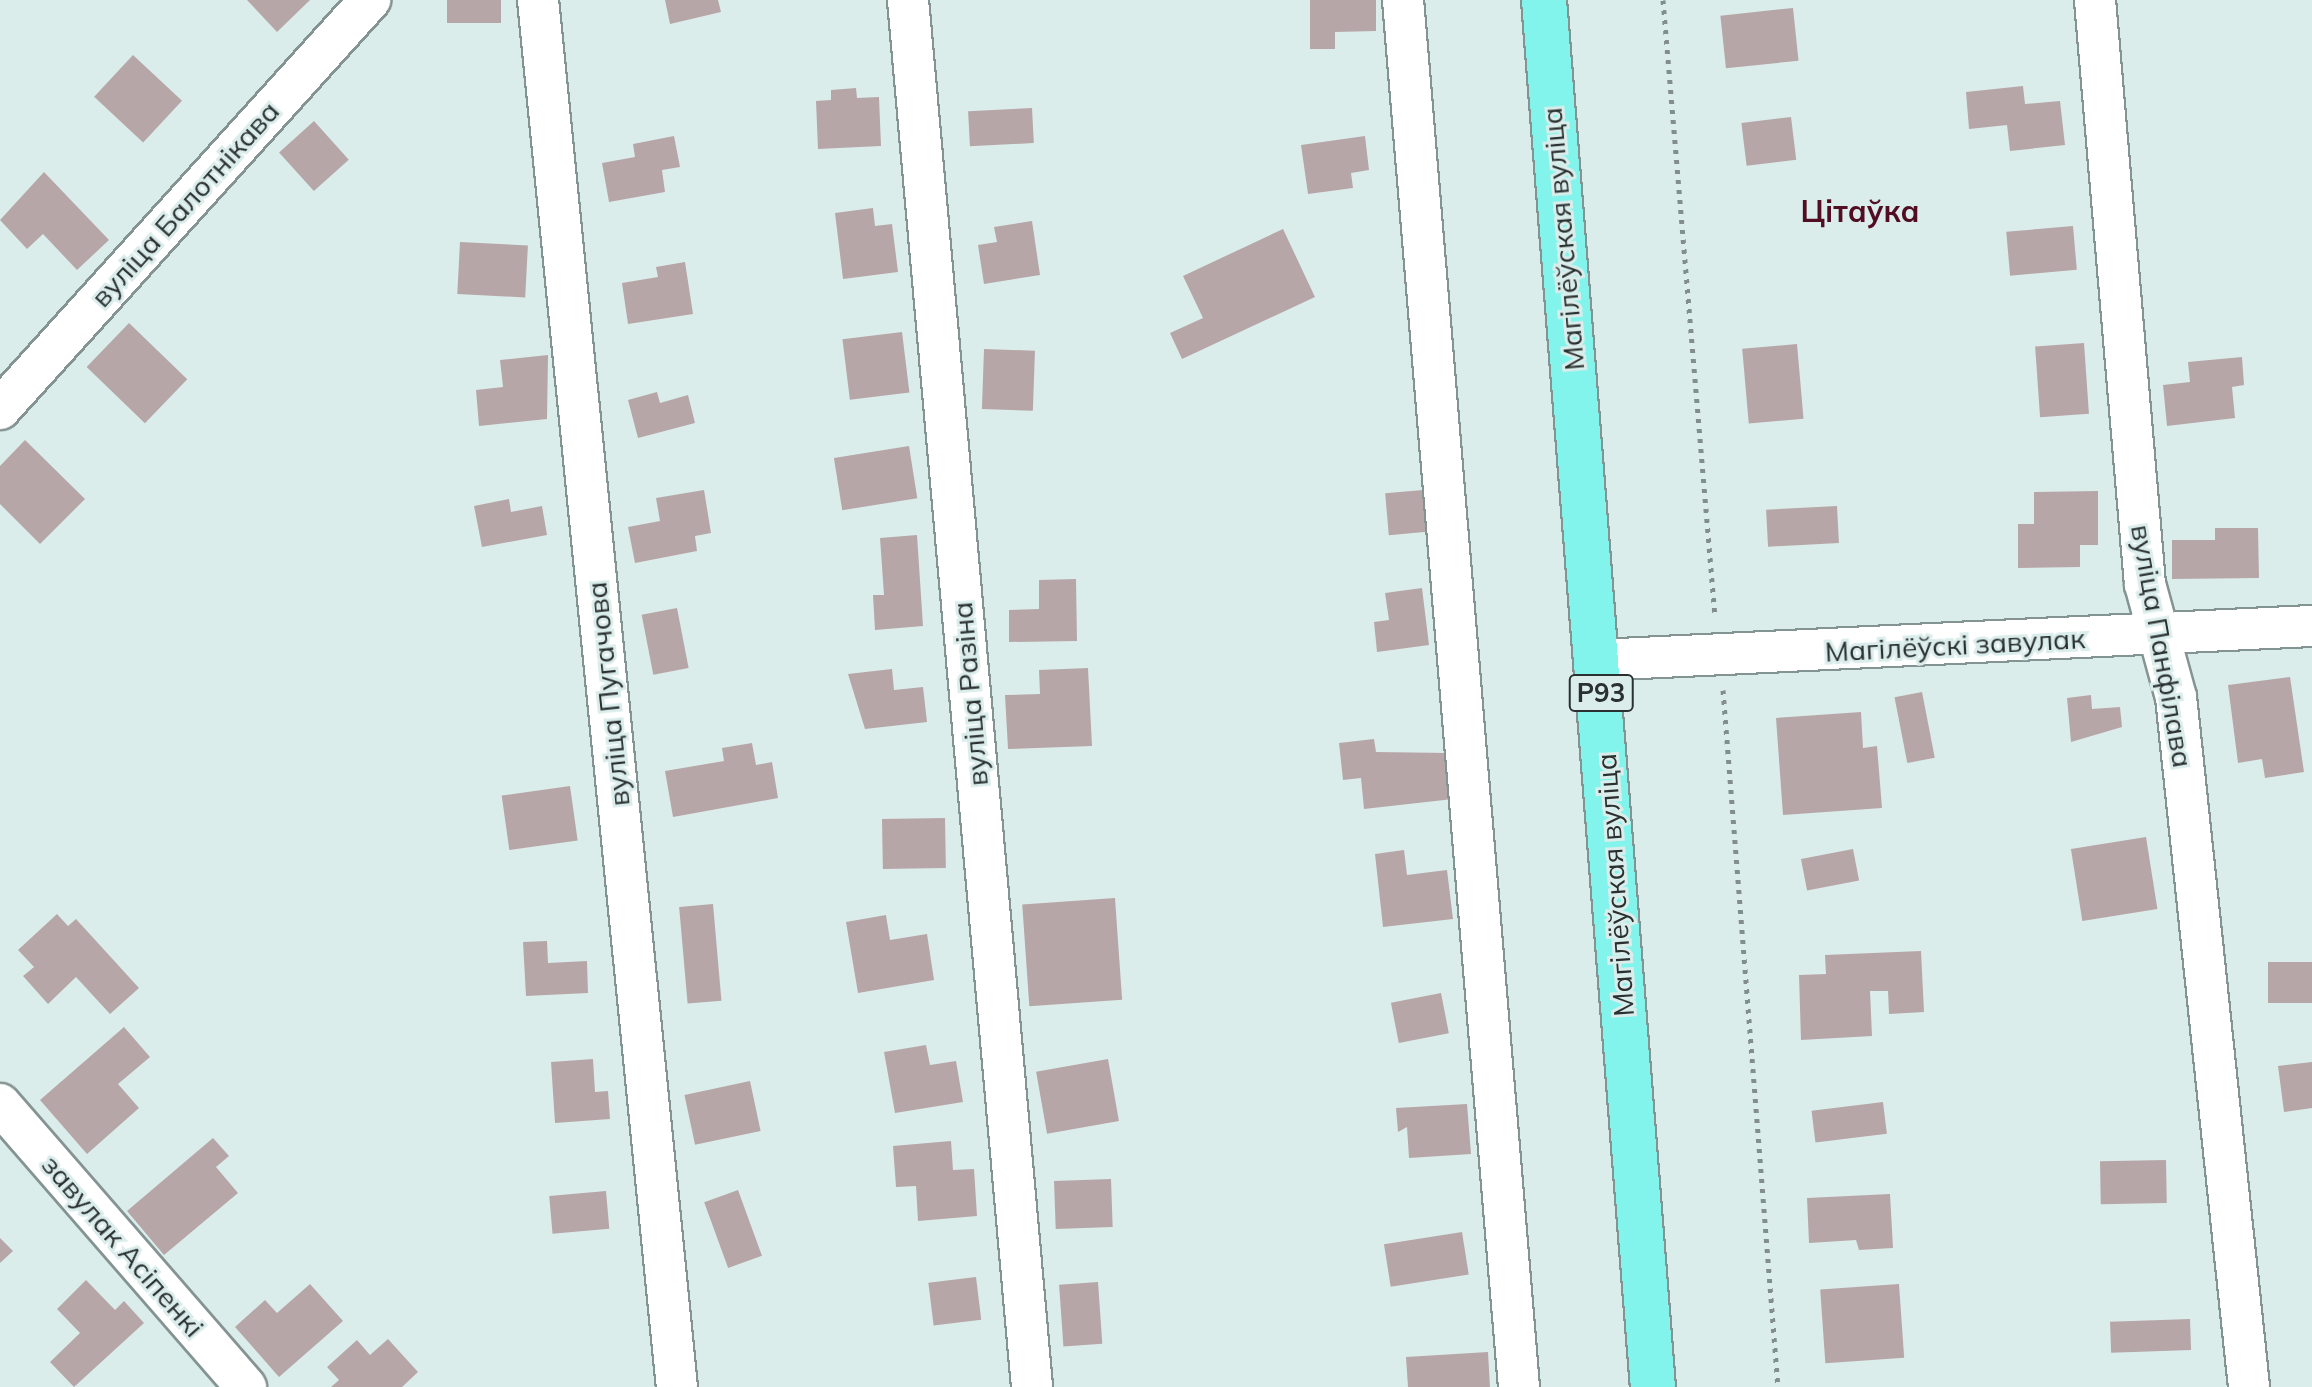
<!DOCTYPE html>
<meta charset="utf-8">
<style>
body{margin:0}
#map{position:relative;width:2312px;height:1387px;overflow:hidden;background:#dbedeb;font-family:Mulish,sans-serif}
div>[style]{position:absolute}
.building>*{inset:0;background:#b7a6a8;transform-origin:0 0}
.path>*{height:5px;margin-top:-2.5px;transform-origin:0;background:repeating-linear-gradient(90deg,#828e8d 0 4px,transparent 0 10px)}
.roads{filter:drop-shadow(2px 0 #849492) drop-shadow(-2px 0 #849492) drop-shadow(0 2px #849492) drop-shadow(0 -2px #849492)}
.street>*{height:40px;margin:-20px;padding:0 20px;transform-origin:20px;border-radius:20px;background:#fff}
.primary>*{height:44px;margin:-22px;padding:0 22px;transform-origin:22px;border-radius:22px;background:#83f4eb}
span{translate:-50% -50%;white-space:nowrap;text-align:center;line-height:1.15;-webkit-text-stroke:6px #dbedeb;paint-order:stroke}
.shield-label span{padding:2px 6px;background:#dbedeb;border:2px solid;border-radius:6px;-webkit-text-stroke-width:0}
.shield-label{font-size:26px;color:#29302f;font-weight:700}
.street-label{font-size:28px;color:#29302f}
.neighbourhood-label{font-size:30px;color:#520d22;font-weight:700}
</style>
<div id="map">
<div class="building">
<div style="clip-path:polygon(247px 0,310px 0,277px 32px)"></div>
<div style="left:447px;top:0;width:54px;height:23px"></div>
<div style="clip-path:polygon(665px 0,718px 0,721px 12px,670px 24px)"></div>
<div style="clip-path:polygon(1310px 0,1376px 0,1376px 31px,1335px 32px,1335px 49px,1310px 49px)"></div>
<div style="left:1793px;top:8px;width:53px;height:73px;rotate:84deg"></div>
<div style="left:133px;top:55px;width:67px;height:57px;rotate:43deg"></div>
<div style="clip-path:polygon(2023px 86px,2025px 104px,2060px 101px,2065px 145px,2010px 151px,2007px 125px,1969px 129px,1966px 92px)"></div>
<div style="clip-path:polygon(856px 88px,857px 98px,879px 97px,881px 146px,818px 149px,816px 101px,831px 100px,831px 90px)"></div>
<div style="left:1032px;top:108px;width:35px;height:64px;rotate:87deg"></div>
<div style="left:1791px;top:117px;width:43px;height:50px;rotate:83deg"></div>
<div style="left:314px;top:121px;width:52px;height:47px;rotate:48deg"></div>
<div style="clip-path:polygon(674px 136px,680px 167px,662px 170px,665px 192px,609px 202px,602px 163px,635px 157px,633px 144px)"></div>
<div style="clip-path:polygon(1365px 136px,1369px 170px,1351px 173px,1353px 188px,1308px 194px,1301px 145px)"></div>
<div style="clip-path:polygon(44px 172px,109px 240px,77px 270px,43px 234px,27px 249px,0 220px)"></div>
<div style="clip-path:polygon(873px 208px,875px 226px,892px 224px,898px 272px,843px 279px,835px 213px)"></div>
<div style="clip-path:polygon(1032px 221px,1040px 275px,984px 284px,978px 245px,997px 242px,994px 227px)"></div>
<div style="left:2073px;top:226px;width:44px;height:67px;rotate:85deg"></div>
<div style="clip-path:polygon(1283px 229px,1315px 297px,1182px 359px,1170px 333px,1203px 318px,1183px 276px)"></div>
<div style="left:460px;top:242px;width:68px;height:52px;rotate:3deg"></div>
<div style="clip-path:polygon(685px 262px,693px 314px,628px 324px,622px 283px,658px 277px,656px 267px)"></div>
<div style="left:129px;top:323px;width:81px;height:61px;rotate:44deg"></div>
<div style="left:902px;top:332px;width:61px;height:60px;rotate:83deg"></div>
<div style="left:2084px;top:343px;width:71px;height:49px;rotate:86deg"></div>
<div style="left:1797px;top:344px;width:75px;height:55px;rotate:85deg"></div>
<div style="left:984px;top:349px;width:51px;height:60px;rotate:2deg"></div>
<div style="clip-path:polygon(548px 355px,547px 419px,479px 426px,476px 390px,503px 387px,500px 360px)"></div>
<div style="clip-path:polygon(2242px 357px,2244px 385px,2232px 387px,2235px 418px,2167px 426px,2163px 385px,2190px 382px,2188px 362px)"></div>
<div style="clip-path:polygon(657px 392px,660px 403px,688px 395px,695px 423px,638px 438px,628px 400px)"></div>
<div style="clip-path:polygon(25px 440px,85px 499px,40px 544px,0 504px,0 466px)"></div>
<div style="left:909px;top:446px;width:53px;height:76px;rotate:81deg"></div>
<div style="clip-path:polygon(704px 490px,711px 533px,695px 536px,697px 551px,635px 563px,628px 527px,660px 521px,656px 498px)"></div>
<div style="left:1423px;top:490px;width:42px;height:38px;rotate:85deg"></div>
<div style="clip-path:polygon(2098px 491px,2098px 545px,2080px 545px,2080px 567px,2018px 568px,2018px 524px,2034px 524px,2034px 492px)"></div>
<div style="clip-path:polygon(509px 499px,511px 512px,542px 506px,547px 535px,482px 547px,474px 506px)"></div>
<div style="left:1837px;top:506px;width:37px;height:71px;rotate:87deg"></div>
<div style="clip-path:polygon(2215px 528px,2258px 528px,2259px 578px,2172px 579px,2172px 540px,2215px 540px)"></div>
<div style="clip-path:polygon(917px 535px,923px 626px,875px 630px,873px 595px,884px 595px,880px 538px)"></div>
<div style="clip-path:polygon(1076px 579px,1077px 641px,1009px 642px,1009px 610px,1039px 609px,1039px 580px)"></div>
<div style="clip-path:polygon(1422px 588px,1429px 645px,1377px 652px,1374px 622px,1389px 620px,1385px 593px)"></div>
<div style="left:677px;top:608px;width:61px;height:36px;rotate:79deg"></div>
<div style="clip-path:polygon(1088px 668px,1092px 746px,1008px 749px,1005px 695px,1040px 694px,1039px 670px)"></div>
<div style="clip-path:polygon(892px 669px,894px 690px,923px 687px,927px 722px,865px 729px,848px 674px)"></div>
<div style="clip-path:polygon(2290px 677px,2304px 772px,2265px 778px,2262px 759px,2238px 763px,2228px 685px)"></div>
<div style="left:1922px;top:692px;width:67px;height:28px;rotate:79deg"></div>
<div style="clip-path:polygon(2091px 695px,2092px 709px,2120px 707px,2122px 727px,2071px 742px,2067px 698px)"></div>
<div style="clip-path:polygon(1861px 712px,1863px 748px,1877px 746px,1882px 808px,1783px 815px,1776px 718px)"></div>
<div style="clip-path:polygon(1374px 739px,1376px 752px,1448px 753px,1453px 799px,1364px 809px,1361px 778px,1343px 780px,1339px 743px)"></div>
<div style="clip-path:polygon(752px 743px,756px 765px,772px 762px,778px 798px,673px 817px,665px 771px,724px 761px,722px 748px)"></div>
<div style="left:570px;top:786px;width:55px;height:69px;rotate:82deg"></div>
<div style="left:945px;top:818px;width:50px;height:63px;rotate:89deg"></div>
<div style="left:2146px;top:837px;width:73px;height:76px;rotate:81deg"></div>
<div style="left:1853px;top:849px;width:32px;height:53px;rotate:79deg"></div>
<div style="clip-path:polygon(1404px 850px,1407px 875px,1447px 870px,1453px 919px,1383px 927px,1375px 854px)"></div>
<div style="left:1115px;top:898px;width:102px;height:93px;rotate:86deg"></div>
<div style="left:713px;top:904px;width:97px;height:34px;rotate:85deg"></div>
<div style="clip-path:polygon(57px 914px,68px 926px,76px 919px,139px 988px,110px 1014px,76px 977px,48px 1004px,23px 976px,34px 967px,18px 950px)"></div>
<div style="clip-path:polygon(886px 915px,890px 940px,927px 934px,934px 980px,858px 993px,846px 922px)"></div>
<div style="clip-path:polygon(547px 941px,548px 963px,587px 961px,588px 993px,526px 996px,523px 942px)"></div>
<div style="clip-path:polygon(1921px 951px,1924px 1012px,1889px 1014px,1888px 991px,1870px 991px,1872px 1036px,1801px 1040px,1799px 975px,1826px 974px,1825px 955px)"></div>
<div style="left:2312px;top:962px;width:41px;height:44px;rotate:90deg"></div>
<div style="left:1441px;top:993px;width:41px;height:51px;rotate:79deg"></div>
<div style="clip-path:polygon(124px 1027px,150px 1057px,118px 1084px,139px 1108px,87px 1154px,40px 1100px)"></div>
<div style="clip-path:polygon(926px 1045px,930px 1065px,956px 1061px,963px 1102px,895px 1113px,884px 1052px)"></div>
<div style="clip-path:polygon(593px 1059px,595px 1092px,608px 1091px,610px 1119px,555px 1123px,551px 1062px)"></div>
<div style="left:1108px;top:1059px;width:63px;height:73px;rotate:80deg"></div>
<div style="clip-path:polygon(2312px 1062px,2312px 1108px,2284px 1112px,2278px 1066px)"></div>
<div style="left:750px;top:1081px;width:51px;height:67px;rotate:78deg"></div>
<div style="left:1883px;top:1102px;width:32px;height:72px;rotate:83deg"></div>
<div style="clip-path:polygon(1467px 1104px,1471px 1154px,1409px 1158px,1407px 1127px,1398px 1132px,1396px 1108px)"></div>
<div style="clip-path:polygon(213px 1138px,229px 1156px,216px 1167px,238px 1193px,164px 1255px,127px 1211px)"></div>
<div style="clip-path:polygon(951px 1141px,953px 1170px,974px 1169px,977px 1216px,918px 1221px,916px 1186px,896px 1187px,893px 1146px)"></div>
<div style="left:2166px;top:1160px;width:43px;height:66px;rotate:89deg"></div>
<div style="left:1111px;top:1179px;width:48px;height:57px;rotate:88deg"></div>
<div style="left:738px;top:1190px;width:70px;height:36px;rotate:70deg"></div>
<div style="left:606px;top:1191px;width:38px;height:57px;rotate:85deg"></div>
<div style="clip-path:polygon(1890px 1194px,1893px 1248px,1859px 1250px,1856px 1240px,1809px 1243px,1807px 1198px)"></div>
<div style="left:1462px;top:1232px;width:43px;height:79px;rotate:81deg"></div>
<div style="clip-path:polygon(0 1238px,13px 1251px,0 1263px)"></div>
<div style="left:976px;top:1277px;width:43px;height:48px;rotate:83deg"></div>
<div style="clip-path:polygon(86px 1280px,115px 1310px,124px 1301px,144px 1323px,74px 1387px,50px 1362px,80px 1333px,57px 1309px)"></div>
<div style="left:1098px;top:1282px;width:62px;height:39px;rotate:86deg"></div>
<div style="clip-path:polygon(310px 1284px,343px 1321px,279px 1377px,235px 1327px,265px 1300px,277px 1313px)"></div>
<div style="left:1899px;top:1284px;width:74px;height:79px;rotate:86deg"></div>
<div style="left:2190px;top:1319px;width:31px;height:80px;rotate:88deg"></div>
<div style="clip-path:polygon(388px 1339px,418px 1372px,402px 1387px,331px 1387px,339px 1380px,327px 1367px,357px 1340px,370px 1355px)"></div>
<div style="clip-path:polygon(1488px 1352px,1490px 1387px,1408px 1387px,1406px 1357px)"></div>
</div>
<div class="path">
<div style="left:1663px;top:0;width:619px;rotate:85.18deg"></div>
<div style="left:1723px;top:690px;width:699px;rotate:85.49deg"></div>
</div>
<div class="roads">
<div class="street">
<div style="left:538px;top:0;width:1394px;rotate:84.28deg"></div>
<div style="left:908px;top:0;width:1393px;rotate:84.89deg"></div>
<div style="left:1403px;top:0;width:1392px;rotate:85.22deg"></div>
<div style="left:2095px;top:0;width:586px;rotate:85.11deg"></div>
<div style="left:2145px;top:584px;width:117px;rotate:74.7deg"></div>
<div style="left:2176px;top:697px;width:694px;rotate:83.96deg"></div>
<div style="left:0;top:409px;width:552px;rotate:-47.87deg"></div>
<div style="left:1598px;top:660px;width:715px;rotate:-2.73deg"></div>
<div style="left:0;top:1104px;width:375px;rotate:49deg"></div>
</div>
<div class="primary">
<div style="left:1544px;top:0;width:1391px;rotate:85.51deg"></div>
</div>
</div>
<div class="shield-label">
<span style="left:1601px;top:693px">Р93</span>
</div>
<div class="street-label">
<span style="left:185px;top:204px;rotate:-48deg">вуліца Балотнікава</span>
<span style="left:1563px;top:239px;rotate:-95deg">Магілёўская вуліца</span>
<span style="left:1955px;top:645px;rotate:-3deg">Магілёўскі завулак</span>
<span style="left:2162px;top:646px;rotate:80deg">вуліца Панфілава</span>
<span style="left:608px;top:694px;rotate:-96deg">вуліца Пугачова</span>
<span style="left:970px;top:694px;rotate:-95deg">вуліца Разіна</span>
<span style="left:1615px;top:885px;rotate:-94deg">Магілёўская вуліца</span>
<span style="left:123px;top:1246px;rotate:49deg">завулак Асіпенкі</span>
</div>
<div class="neighbourhood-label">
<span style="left:1860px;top:211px">Цітаўка</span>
</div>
</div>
